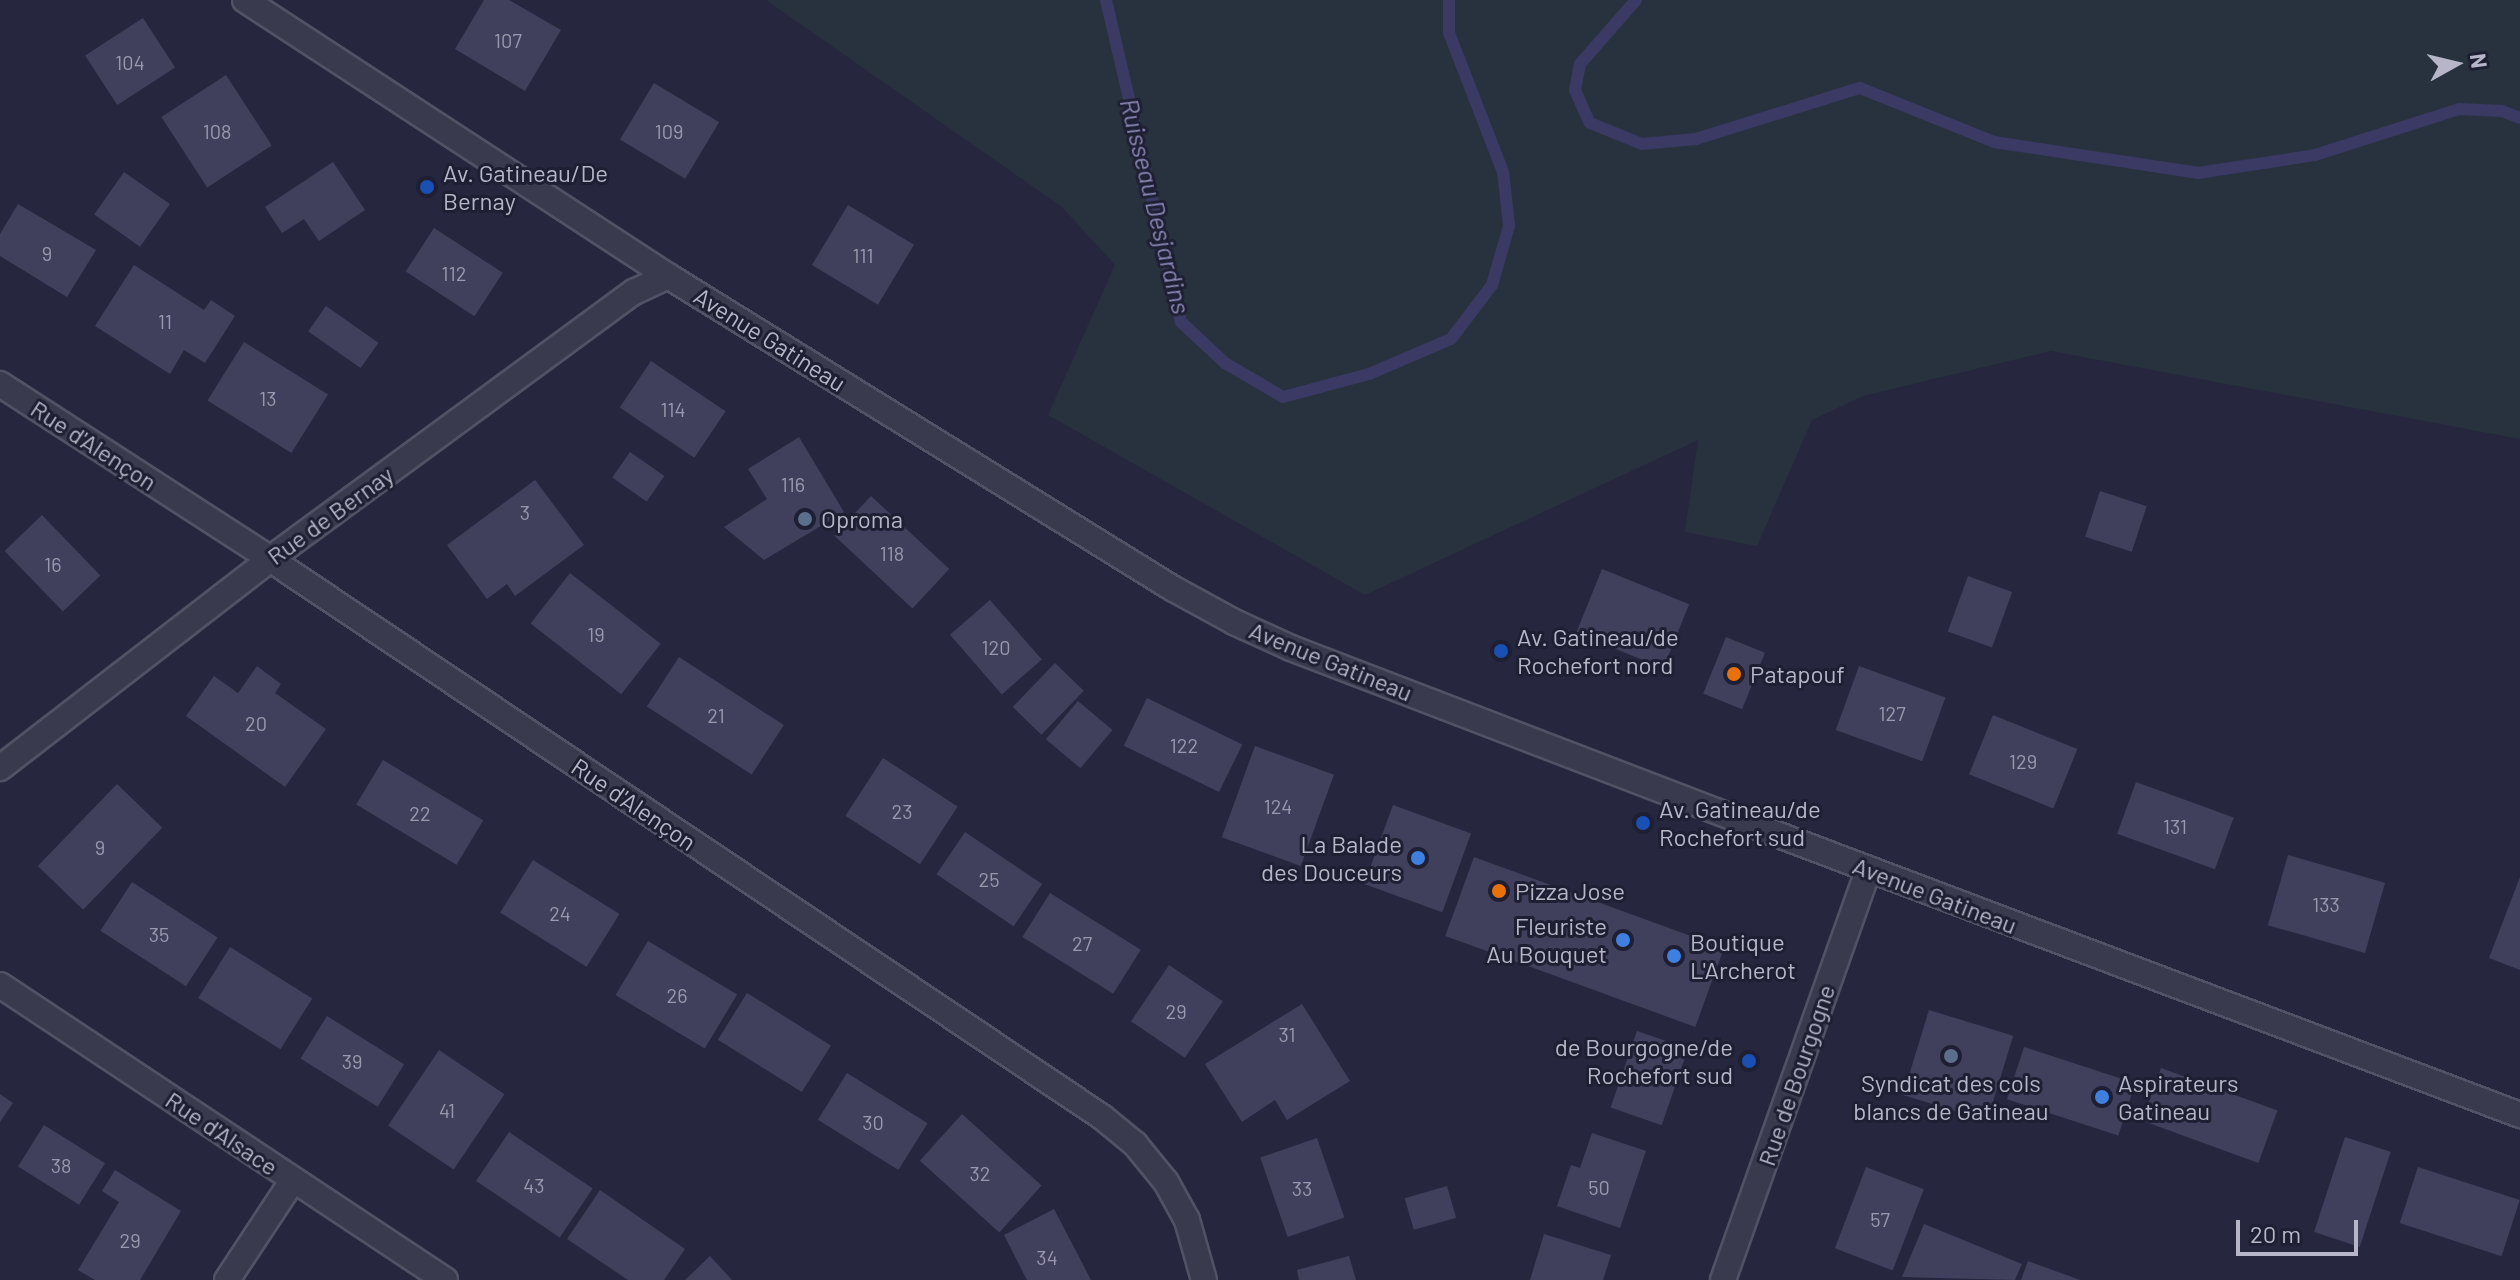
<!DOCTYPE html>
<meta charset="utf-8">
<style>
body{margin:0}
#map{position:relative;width:2520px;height:1280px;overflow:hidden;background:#26263e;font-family:Barlow,sans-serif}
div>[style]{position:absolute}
.green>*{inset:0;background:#28323f}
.stream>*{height:12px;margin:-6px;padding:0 6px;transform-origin:6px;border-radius:6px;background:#3b3a64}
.building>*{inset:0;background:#41405c;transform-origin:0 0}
.roads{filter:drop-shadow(2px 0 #525266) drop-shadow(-2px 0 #525266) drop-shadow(0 2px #525266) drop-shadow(0 -2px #525266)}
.minor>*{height:24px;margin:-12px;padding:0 12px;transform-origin:12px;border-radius:12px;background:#3a3a4e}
.tertiary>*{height:24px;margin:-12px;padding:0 12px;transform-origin:12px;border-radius:12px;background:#3a3a4e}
.dots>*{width:22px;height:22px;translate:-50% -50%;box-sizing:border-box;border:4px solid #1f1f33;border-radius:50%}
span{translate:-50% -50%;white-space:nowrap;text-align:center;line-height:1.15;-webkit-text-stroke:6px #1f1f33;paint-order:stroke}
.number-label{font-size:20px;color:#9a98ae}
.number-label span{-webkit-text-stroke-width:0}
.poi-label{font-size:24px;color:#b7b6c9}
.left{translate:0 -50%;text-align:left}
.right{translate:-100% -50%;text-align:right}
.street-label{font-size:24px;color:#b7b6c9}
.water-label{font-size:26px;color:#8786b3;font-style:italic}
.north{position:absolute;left:2416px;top:24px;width:80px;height:80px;-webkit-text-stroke:6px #1f1f33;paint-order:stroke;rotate:82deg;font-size:22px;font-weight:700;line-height:32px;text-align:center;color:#b7b6c9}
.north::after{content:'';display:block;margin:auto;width:28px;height:36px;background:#b7b6c9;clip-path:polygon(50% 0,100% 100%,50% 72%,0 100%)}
.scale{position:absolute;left:2236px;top:1220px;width:122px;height:36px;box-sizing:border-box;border:4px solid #b7b6c9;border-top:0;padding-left:10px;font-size:24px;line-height:28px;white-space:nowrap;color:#b7b6c9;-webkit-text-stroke:6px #1f1f33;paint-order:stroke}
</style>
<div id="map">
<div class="green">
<div style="clip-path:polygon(766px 0,2520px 0,2520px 439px,2051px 351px,1863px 396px,1812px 420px,1757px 546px,1685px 532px,1698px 440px,1365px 595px,1048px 415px,1115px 265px,1062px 207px)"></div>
</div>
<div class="stream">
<div style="left:1106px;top:0;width:331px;rotate:76.9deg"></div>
<div style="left:1181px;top:322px;width:60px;rotate:43deg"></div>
<div style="left:1225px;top:363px;width:67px;rotate:30.4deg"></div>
<div style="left:1283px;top:397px;width:89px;rotate:-15deg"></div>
<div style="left:1369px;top:374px;width:89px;rotate:-23.1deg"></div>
<div style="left:1451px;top:339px;width:68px;rotate:-52.8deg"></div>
<div style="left:1492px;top:285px;width:61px;rotate:-73.9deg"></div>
<div style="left:1509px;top:226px;width:54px;rotate:-96.3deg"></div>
<div style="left:1503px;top:172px;width:149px;rotate:-111.2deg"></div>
<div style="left:1449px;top:33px;width:33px;rotate:-90deg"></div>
<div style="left:1636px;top:0;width:85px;rotate:131.2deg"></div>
<div style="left:1580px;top:64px;width:26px;rotate:101deg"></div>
<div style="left:1575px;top:90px;width:36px;rotate:66deg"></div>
<div style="left:1590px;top:123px;width:56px;rotate:22deg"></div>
<div style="left:1642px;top:144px;width:54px;rotate:-5.3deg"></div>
<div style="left:1696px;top:139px;width:172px;rotate:-17.3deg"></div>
<div style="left:1860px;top:88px;width:144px;rotate:21.9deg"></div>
<div style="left:1994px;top:142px;width:206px;rotate:8.6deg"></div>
<div style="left:2198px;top:173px;width:118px;rotate:-8.7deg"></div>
<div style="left:2315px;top:155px;width:151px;rotate:-17.7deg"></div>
<div style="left:2459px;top:109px;width:43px;rotate:2.7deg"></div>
<div style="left:2502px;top:111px;width:19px;rotate:21deg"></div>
</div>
<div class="building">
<div style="clip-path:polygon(484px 0,509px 0,561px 30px,525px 91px,455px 49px)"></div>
<div style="left:143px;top:18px;width:59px;height:69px;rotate:57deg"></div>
<div style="left:226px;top:75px;width:84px;height:77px;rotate:57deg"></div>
<div style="left:654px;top:83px;width:76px;height:66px;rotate:31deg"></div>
<div style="clip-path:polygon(333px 162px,365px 210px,319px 241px,304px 219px,282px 233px,265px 207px)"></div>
<div style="left:124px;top:172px;width:56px;height:52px;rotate:35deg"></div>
<div style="clip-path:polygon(18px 204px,96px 250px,67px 297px,0 256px,0 234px)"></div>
<div style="left:848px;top:205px;width:77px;height:70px;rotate:31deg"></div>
<div style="left:434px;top:228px;width:82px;height:52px;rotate:33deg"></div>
<div style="clip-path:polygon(134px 265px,204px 310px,211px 300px,235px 316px,205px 363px,184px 350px,170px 374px,95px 326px)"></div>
<div style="left:326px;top:306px;width:64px;height:31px;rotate:35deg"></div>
<div style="left:244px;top:342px;width:99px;height:69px;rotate:32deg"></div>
<div style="left:651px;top:361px;width:90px;height:56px;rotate:34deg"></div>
<div style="clip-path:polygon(799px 437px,844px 512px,764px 560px,724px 527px,767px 499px,748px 469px)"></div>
<div style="left:630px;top:452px;width:42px;height:31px;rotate:35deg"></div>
<div style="clip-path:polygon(535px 480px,584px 545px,515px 596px,507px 584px,487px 599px,447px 545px)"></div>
<div style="left:2100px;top:491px;width:49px;height:48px;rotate:18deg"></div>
<div style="left:871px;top:496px;width:107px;height:54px;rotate:43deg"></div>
<div style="left:42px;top:515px;width:84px;height:52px;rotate:46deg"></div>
<div style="left:1602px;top:569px;width:94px;height:69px;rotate:22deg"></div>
<div style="left:570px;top:573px;width:115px;height:64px;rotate:38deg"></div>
<div style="left:1968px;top:576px;width:47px;height:59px;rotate:20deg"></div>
<div style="left:990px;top:600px;width:79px;height:53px;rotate:49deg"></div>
<div style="left:1726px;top:637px;width:42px;height:61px;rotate:22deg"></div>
<div style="left:679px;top:657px;width:125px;height:59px;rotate:33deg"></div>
<div style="left:1055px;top:663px;width:40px;height:61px;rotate:44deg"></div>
<div style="clip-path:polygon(257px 666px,281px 684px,275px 693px,326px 729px,285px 787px,186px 716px,214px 676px,238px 693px)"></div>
<div style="left:1859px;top:666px;width:92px;height:68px;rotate:20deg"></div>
<div style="left:1147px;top:698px;width:106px;height:53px;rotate:26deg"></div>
<div style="left:1078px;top:701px;width:45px;height:50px;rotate:40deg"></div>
<div style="left:1993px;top:715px;width:91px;height:64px;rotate:22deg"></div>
<div style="left:1255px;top:746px;width:84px;height:97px;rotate:20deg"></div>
<div style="left:883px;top:758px;width:89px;height:69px;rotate:33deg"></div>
<div style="left:383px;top:760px;width:117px;height:52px;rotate:31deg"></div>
<div style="left:2136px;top:782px;width:104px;height:55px;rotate:20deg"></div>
<div style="left:117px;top:784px;width:63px;height:114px;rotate:44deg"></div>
<div style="left:1393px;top:805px;width:83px;height:84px;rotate:20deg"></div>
<div style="left:965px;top:832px;width:93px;height:51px;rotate:34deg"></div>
<div style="left:2288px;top:855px;width:101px;height:73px;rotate:16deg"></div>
<div style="left:1474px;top:857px;width:266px;height:84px;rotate:20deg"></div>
<div style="left:533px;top:860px;width:102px;height:62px;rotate:32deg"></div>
<div style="clip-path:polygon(2520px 877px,2520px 970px,2489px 958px)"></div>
<div style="left:132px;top:882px;width:102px;height:58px;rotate:33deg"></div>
<div style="left:1050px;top:893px;width:107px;height:52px;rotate:32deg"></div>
<div style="left:648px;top:941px;width:104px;height:63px;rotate:31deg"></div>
<div style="left:230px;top:947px;width:97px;height:60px;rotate:32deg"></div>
<div style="left:1169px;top:965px;width:65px;height:68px;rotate:34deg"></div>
<div style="left:747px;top:993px;width:99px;height:55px;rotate:32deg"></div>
<div style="clip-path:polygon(1302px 1004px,1350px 1081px,1287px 1120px,1275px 1100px,1242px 1122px,1205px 1064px)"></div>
<div style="left:1929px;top:1010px;width:88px;height:89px;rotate:17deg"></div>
<div style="left:327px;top:1016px;width:91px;height:50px;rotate:32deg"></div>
<div style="left:1637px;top:1031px;width:54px;height:81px;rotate:19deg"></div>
<div style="left:2024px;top:1047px;width:117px;height:55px;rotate:18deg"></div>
<div style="left:439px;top:1050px;width:79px;height:91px;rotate:34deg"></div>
<div style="left:2161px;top:1068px;width:124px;height:56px;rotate:20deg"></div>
<div style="left:847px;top:1073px;width:95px;height:55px;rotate:32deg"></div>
<div style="clip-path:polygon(0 1094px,13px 1103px,0 1122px)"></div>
<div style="left:962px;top:1114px;width:107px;height:63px;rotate:42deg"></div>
<div style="left:44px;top:1125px;width:72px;height:49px;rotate:32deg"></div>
<div style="left:509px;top:1132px;width:101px;height:59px;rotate:34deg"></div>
<div style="clip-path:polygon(1592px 1133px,1646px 1151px,1620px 1228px,1557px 1206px,1571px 1165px,1580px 1168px)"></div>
<div style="left:2345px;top:1137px;width:48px;height:100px;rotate:18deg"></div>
<div style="left:1317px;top:1138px;width:84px;height:60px;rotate:71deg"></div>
<div style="left:1866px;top:1167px;width:62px;height:87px;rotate:21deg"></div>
<div style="left:2418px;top:1167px;width:107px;height:59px;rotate:18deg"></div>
<div style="clip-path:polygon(115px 1170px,181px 1211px,140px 1280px,95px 1280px,78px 1270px,119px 1202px,102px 1191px)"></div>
<div style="left:1447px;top:1186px;width:33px;height:44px;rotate:74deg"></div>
<div style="clip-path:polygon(600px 1190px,685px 1249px,664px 1280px,628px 1280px,567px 1239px)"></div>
<div style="clip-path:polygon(1054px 1209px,1091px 1280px,1027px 1280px,1004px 1235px)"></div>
<div style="clip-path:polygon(1924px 1224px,2022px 1264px,2015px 1280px,1902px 1277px)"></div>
<div style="clip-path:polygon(1544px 1234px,1611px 1255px,1603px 1280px,1530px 1280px)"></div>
<div style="clip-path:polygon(710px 1256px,732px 1280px,685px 1280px)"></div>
<div style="clip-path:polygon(1349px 1256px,1356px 1280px,1299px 1280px,1297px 1270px)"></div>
<div style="clip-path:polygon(2028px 1261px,2080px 1280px,2021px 1280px)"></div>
</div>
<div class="roads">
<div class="minor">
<div style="left:0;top:384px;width:322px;rotate:32.9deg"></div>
<div style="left:270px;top:559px;width:1002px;rotate:33.85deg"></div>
<div style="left:1102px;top:1117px;width:43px;rotate:39.3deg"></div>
<div style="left:1135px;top:1144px;width:49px;rotate:50.8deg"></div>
<div style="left:1166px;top:1182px;width:43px;rotate:61.1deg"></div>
<div style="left:1187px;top:1220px;width:62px;rotate:74.2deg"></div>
<div style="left:0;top:768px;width:341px;rotate:-37.7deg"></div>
<div style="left:270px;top:559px;width:451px;rotate:-36.3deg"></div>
<div style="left:634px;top:292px;width:38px;rotate:-25deg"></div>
<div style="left:0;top:985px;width:534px;rotate:33.54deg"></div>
<div style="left:227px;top:1280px;width:120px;rotate:-56.6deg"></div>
<div style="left:1723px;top:1280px;width:435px;rotate:-70.5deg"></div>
</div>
<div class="tertiary">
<div style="left:245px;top:0;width:505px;rotate:33.12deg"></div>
<div style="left:668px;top:276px;width:593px;rotate:31.76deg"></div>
<div style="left:1172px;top:588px;width:71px;rotate:28.7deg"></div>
<div style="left:1234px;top:622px;width:63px;rotate:24.5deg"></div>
<div style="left:1291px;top:648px;width:480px;rotate:21deg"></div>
<div style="left:1739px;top:820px;width:835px;rotate:20.69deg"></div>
</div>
</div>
<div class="dots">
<div style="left:427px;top:187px;background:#1a4fb4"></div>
<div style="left:805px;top:519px;background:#5c6f8a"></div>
<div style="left:1501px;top:651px;background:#1a4fb4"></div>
<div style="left:1734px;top:674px;background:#e8710a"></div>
<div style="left:1643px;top:823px;background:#1a4fb4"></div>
<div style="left:1418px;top:858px;background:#3f7fe0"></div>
<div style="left:1499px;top:891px;background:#e8710a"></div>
<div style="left:1623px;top:940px;background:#3f7fe0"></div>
<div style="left:1674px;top:956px;background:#3f7fe0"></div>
<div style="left:1951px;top:1056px;background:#5c6f8a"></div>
<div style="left:1749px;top:1061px;background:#1a4fb4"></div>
<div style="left:2102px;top:1097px;background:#3f7fe0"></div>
</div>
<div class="number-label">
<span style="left:508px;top:40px">107</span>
<span style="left:130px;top:62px">104</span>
<span style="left:217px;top:131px">108</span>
<span style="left:669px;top:131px">109</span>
<span style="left:47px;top:253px">9</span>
<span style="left:863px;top:255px">111</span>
<span style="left:454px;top:273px">112</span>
<span style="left:165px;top:321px">11</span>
<span style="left:268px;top:398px">13</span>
<span style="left:673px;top:409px">114</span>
<span style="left:793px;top:484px">116</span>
<span style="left:525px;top:512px">3</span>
<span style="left:892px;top:553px">118</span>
<span style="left:53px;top:564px">16</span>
<span style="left:596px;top:634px">19</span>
<span style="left:996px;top:647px">120</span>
<span style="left:1892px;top:713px">127</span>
<span style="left:716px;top:715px">21</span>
<span style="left:256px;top:723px">20</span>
<span style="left:1184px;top:745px">122</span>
<span style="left:2023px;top:761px">129</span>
<span style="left:1278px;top:806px">124</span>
<span style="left:902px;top:811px">23</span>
<span style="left:420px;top:813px">22</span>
<span style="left:2175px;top:826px">131</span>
<span style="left:100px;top:847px">9</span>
<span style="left:989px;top:879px">25</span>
<span style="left:2326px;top:904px">133</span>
<span style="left:560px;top:913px">24</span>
<span style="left:159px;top:934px">35</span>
<span style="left:1082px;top:943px">27</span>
<span style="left:677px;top:995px">26</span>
<span style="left:1176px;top:1011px">29</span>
<span style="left:1287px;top:1034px">31</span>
<span style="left:352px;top:1061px">39</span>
<span style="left:447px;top:1110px">41</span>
<span style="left:873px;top:1122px">30</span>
<span style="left:61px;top:1165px">38</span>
<span style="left:980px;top:1173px">32</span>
<span style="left:534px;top:1185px">43</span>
<span style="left:1599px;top:1187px">50</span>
<span style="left:1302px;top:1188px">33</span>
<span style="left:1880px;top:1219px">57</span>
<span style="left:130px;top:1240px">29</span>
<span style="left:1047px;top:1257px">34</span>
</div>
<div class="poi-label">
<span class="left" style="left:443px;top:187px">Av. Gatineau/De<br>Bernay</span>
<span class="left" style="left:821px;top:519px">Oproma</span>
<span class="left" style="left:1517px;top:651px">Av. Gatineau/de<br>Rochefort nord</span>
<span class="left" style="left:1750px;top:674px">Patapouf</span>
<span class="left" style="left:1659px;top:823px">Av. Gatineau/de<br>Rochefort sud</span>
<span class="right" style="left:1402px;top:858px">La Balade<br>des Douceurs</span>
<span class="left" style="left:1515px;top:891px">Pizza Jose</span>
<span class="right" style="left:1607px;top:940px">Fleuriste<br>Au Bouquet</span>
<span class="left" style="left:1690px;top:956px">Boutique<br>L'Archerot</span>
<span class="right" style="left:1733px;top:1061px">de Bourgogne/de<br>Rochefort sud</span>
<span style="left:1951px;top:1097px">Syndicat des cols<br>blancs de Gatineau</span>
<span class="left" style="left:2118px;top:1097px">Aspirateurs<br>Gatineau</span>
</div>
<div class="street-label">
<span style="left:770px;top:339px;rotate:32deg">Avenue Gatineau</span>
<span style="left:94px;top:445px;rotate:33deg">Rue d'Alençon</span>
<span style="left:330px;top:515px;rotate:-36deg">Rue de Bernay</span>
<span style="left:1331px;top:661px;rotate:22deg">Avenue Gatineau</span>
<span style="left:634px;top:804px;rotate:34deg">Rue d'Alençon</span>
<span style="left:1935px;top:895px;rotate:21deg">Avenue Gatineau</span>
<span style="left:1796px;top:1075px;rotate:-71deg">Rue de Bourgogne</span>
<span style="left:222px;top:1133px;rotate:34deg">Rue d'Alsace</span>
</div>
<div class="water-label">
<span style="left:1156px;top:206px;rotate:76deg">Ruisseau Desjardins</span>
</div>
<div class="north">N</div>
<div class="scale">20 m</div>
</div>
